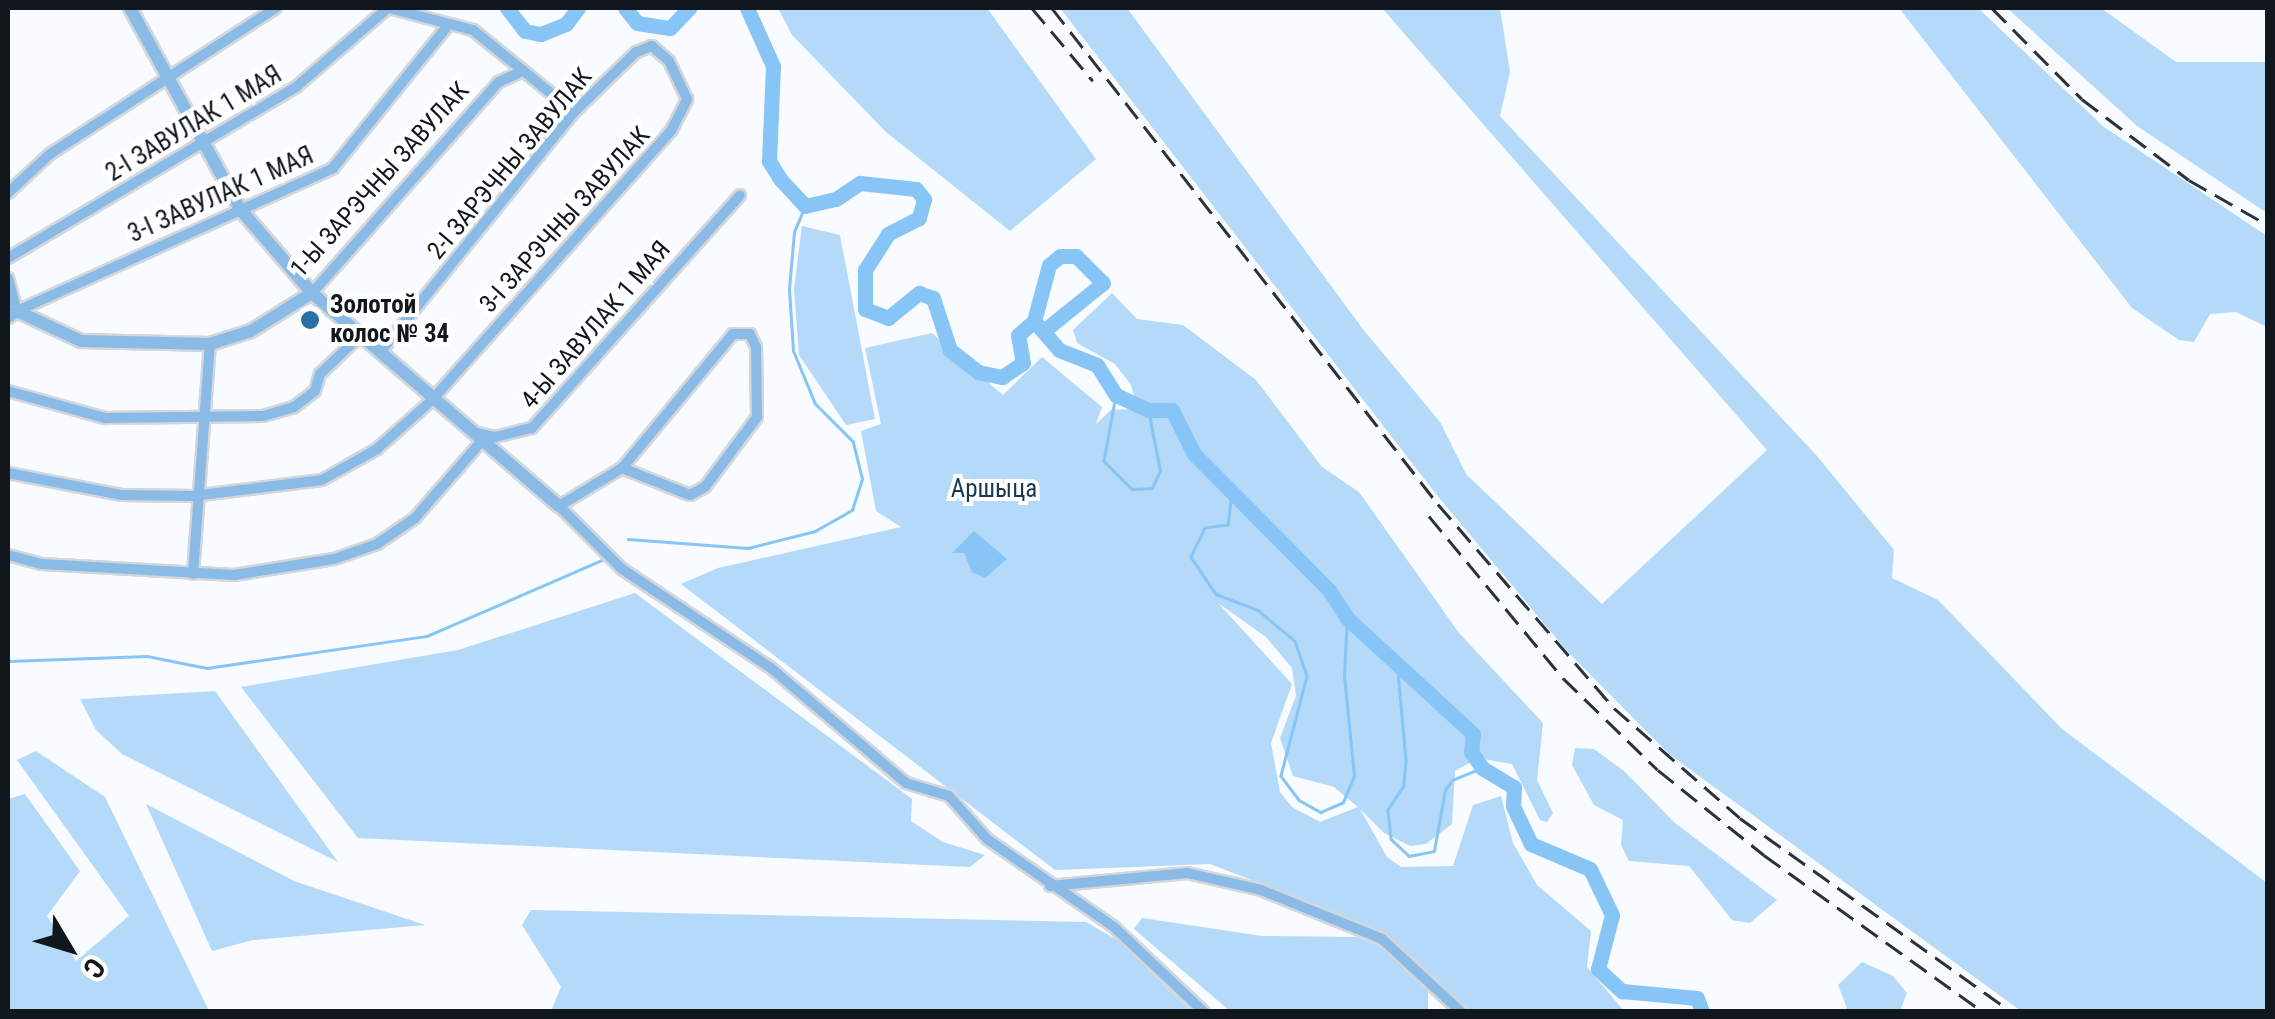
<!DOCTYPE html>
<meta charset="utf-8">
<style>
body{margin:0}
#map{position:relative;width:2275px;height:1019px;overflow:hidden;background:#f8fbff;font-family:"Roboto Condensed",sans-serif}
div>[style]{position:absolute}
.green>*{inset:0;background:#b4d9f9}
.water>*{inset:0;background:#88c5f7}
.stream>*{height:2.5px;margin:-1.25px;padding:0 1.25px;transform-origin:1.25px;border-radius:1.25px;background:#88c5f7}
.river>*{height:15px;margin:-7.5px;padding:0 7.5px;transform-origin:7.5px;border-radius:7.5px;background:#88c5f7}
.roads{filter:drop-shadow(2px 0 #d3d7db) drop-shadow(-2px 0 #d3d7db) drop-shadow(0 2px #d3d7db) drop-shadow(0 -2px #d3d7db)}
.minor>*{height:10px;margin:-5px;padding:0 5px;transform-origin:5px;border-radius:5px;background:#89bbe6}
.tertiary>*{height:12px;margin:-6px;padding:0 6px;transform-origin:6px;border-radius:6px;background:#89bbe6}
.rail>*{height:2.5px;margin-top:-1.25px;transform-origin:0;background:repeating-linear-gradient(90deg,#2c3237 0 20px,transparent 0 30px)}
.dots>*{width:28px;height:28px;translate:-50% -50%;box-sizing:border-box;border:5px solid #fff;border-radius:50%}
span{translate:-50% -50%;white-space:nowrap;text-align:center;line-height:1.15;-webkit-text-stroke:8px #fff;paint-order:stroke}
.street-label{font-size:25px;color:#11171c}
.poi-label{font-size:25px;color:#11171c;font-weight:700}
.left{translate:0 -50%;text-align:left}
.park-label{font-size:25px;color:#163750}
.frame{position:absolute;inset:0;border:10px solid #11171c;pointer-events:none}
.north{position:absolute;left:20px;top:899px;width:100px;height:100px;-webkit-text-stroke:8px #fff;paint-order:stroke;rotate:128deg;font-size:28px;font-weight:700;line-height:40px;text-align:center;color:#11171c}
.north::after{content:'';display:block;margin:auto;width:35px;height:45px;background:#11171c;clip-path:polygon(50% 0,100% 100%,50% 72%,0 100%)}
</style>
<div id="map">
<div class="green">
<div style="clip-path:polygon(778px 8px,987px 8px,1096px 159px,1010px 231px,886px 132px,792px 35px)"></div>
<div style="clip-path:polygon(1060px 8px,1127px 8px,1362px 328px,1440px 422px,1466px 474px,1602px 604px,1767px 450px,1382px 8px,1500px 8px,1510px 72px,1500px 116px,1817px 456px,1894px 550px,1892px 578px,1938px 600px,2062px 729px,2267px 883px,2267px 1011px,2021px 1011px,1669px 754px,1567px 651px,1436px 494px)"></div>
<div style="clip-path:polygon(1899px 8px,1978px 8px,2104px 127px,2267px 236px,2267px 327px,2236px 312px,2210px 314px,2194px 342px,2179px 340px,2132px 308px)"></div>
<div style="clip-path:polygon(2007px 8px,2101px 8px,2176px 62px,2267px 62px,2267px 213px,2137px 126px)"></div>
<div style="clip-path:polygon(802px 226px,840px 235px,875px 419px,846px 425px,799px 355px,794px 289px)"></div>
<div style="clip-path:polygon(evenodd,1112px 293px,1137px 319px,1183px 325px,1256px 380px,1322px 467px,1359px 492px,1459px 633px,1543px 723px,1537px 780px,1553px 813px,1547px 822px,1540px 820px,1512px 764px,1478px 758px,1455px 771px,1452px 824px,1426px 844px,1410px 846px,1384px 833px,1360px 809px,1387px 857px,1401px 867px,1453px 866px,1473px 805px,1501px 796px,1513px 843px,1537px 885px,1591px 931px,1587px 967px,1624px 1011px,1463px 1011px,1404px 954px,1258px 894px,1252px 880px,1210px 864px,1055px 870px,681px 584px,718px 568px,901px 527px,876px 511px,861px 431px,881px 424px,865px 348px,932px 333px,1003px 395px,1042px 357px,1102px 407px,1096px 424px,1111px 410px,1130px 409px,1136px 402px,1131px 385px,1115px 364px,1077px 343px,1073px 330px,1112px 293px,1218px 603px,1266px 637px,1292px 668px,1296px 696px,1280px 738px,1293px 776px,1334px 787px,1358px 807px,1320px 822px,1292px 807px,1280px 792px,1271px 743px,1292px 684px,1218px 603px)"></div>
<div style="clip-path:polygon(635px 593px,912px 799px,911px 821px,943px 842px,985px 855px,970px 867px,358px 838px,241px 687px,458px 650px)"></div>
<div style="clip-path:polygon(215px 691px,338px 862px,122px 754px,96px 730px,80px 699px)"></div>
<div style="clip-path:polygon(1575px 748px,1594px 749px,1624px 771px,1675px 823px,1777px 900px,1750px 923px,1732px 920px,1689px 866px,1629px 861px,1621px 845px,1623px 820px,1594px 805px,1572px 765px)"></div>
<div style="clip-path:polygon(36px 751px,105px 797px,209px 1011px,8px 1011px,8px 799px,25px 794px,80px 871px,47px 916px,76px 961px,129px 916px,17px 760px)"></div>
<div style="clip-path:polygon(146px 804px,294px 881px,425px 925px,253px 940px,212px 951px)"></div>
<div style="clip-path:polygon(531px 910px,1086px 922px,1119px 941px,1191px 1011px,551px 1011px,561px 987px,522px 925px)"></div>
<div style="clip-path:polygon(1142px 918px,1262px 936px,1357px 937px,1392px 951px,1428px 985px,1428px 1011px,1230px 1011px,1134px 929px)"></div>
<div style="clip-path:polygon(1862px 962px,1893px 976px,1907px 993px,1900px 1011px,1848px 1011px,1838px 985px)"></div>
</div>
<div class="water">
<div style="clip-path:polygon(974px 531px,1007px 559px,985px 578px,972px 572px,964px 553px,952px 553px)"></div>
</div>
<div class="stream">
<div style="left:1116px;top:395px;width:67px;rotate:100.3deg"></div>
<div style="left:1104px;top:461px;width:40px;rotate:45deg"></div>
<div style="left:1132px;top:489px;width:20px;rotate:-3deg"></div>
<div style="left:1152px;top:488px;width:19px;rotate:-65deg"></div>
<div style="left:1160px;top:471px;width:62px;rotate:-101.1deg"></div>
<div style="left:1232px;top:493px;width:32px;rotate:97deg"></div>
<div style="left:1228px;top:525px;width:23px;rotate:173deg"></div>
<div style="left:1205px;top:528px;width:32px;rotate:116deg"></div>
<div style="left:1191px;top:557px;width:45px;rotate:56deg"></div>
<div style="left:1216px;top:594px;width:45px;rotate:20.9deg"></div>
<div style="left:1258px;top:610px;width:48px;rotate:40deg"></div>
<div style="left:1295px;top:641px;width:37px;rotate:71deg"></div>
<div style="left:1307px;top:676px;width:103px;rotate:104.6deg"></div>
<div style="left:1281px;top:776px;width:30px;rotate:53deg"></div>
<div style="left:1299px;top:800px;width:25px;rotate:29deg"></div>
<div style="left:1321px;top:812px;width:24px;rotate:-24deg"></div>
<div style="left:1343px;top:802px;width:28px;rotate:-67deg"></div>
<div style="left:1354px;top:776px;width:101px;rotate:-95.7deg"></div>
<div style="left:1344px;top:675px;width:57px;rotate:-87deg"></div>
<div style="left:628px;top:539px;width:120px;rotate:4.3deg"></div>
<div style="left:748px;top:548px;width:69px;rotate:-14.2deg"></div>
<div style="left:815px;top:531px;width:43px;rotate:-29.6deg"></div>
<div style="left:852px;top:510px;width:33px;rotate:-72deg"></div>
<div style="left:862px;top:479px;width:38px;rotate:-104deg"></div>
<div style="left:853px;top:442px;width:54px;rotate:-135deg"></div>
<div style="left:815px;top:404px;width:57px;rotate:-112.5deg"></div>
<div style="left:793px;top:351px;width:62px;rotate:-93.7deg"></div>
<div style="left:789px;top:289px;width:57px;rotate:-85deg"></div>
<div style="left:794px;top:232px;width:28px;rotate:-67deg"></div>
<div style="left:1397px;top:660px;width:101px;rotate:84.9deg"></div>
<div style="left:1406px;top:761px;width:25px;rotate:95deg"></div>
<div style="left:1404px;top:786px;width:29px;rotate:124deg"></div>
<div style="left:1388px;top:810px;width:29px;rotate:84deg"></div>
<div style="left:1391px;top:839px;width:25px;rotate:43deg"></div>
<div style="left:1409px;top:856px;width:25px;rotate:-11deg"></div>
<div style="left:1434px;top:851px;width:62px;rotate:-79.8deg"></div>
<div style="left:1445px;top:790px;width:12px;rotate:-55deg"></div>
<div style="left:1452px;top:780px;width:32px;rotate:-22deg"></div>
<div style="left:8px;top:661px;width:139px;rotate:-2.1deg"></div>
<div style="left:147px;top:656px;width:61px;rotate:11.3deg"></div>
<div style="left:207px;top:668px;width:222px;rotate:-8.3deg"></div>
<div style="left:427px;top:636px;width:193px;rotate:-23.5deg"></div>
</div>
<div class="river">
<div style="left:507px;top:8px;width:29px;rotate:52deg"></div>
<div style="left:525px;top:31px;width:16px;rotate:11deg"></div>
<div style="left:541px;top:34px;width:27px;rotate:-22deg"></div>
<div style="left:566px;top:24px;width:20px;rotate:-53deg"></div>
<div style="left:625px;top:8px;width:19px;rotate:51deg"></div>
<div style="left:637px;top:23px;width:33px;rotate:9deg"></div>
<div style="left:670px;top:28px;width:28px;rotate:-46deg"></div>
<div style="left:747px;top:8px;width:64px;rotate:65.9deg"></div>
<div style="left:773px;top:66px;width:95px;rotate:92.4deg"></div>
<div style="left:769px;top:161px;width:22px;rotate:58deg"></div>
<div style="left:781px;top:180px;width:35px;rotate:47deg"></div>
<div style="left:805px;top:206px;width:32px;rotate:-13deg"></div>
<div style="left:836px;top:199px;width:29px;rotate:-34deg"></div>
<div style="left:860px;top:183px;width:56px;rotate:6.1deg"></div>
<div style="left:916px;top:189px;width:13px;rotate:51deg"></div>
<div style="left:924px;top:199px;width:20px;rotate:105deg"></div>
<div style="left:919px;top:218px;width:35px;rotate:153deg"></div>
<div style="left:888px;top:234px;width:43px;rotate:122.6deg"></div>
<div style="left:865px;top:270px;width:39px;rotate:90deg"></div>
<div style="left:865px;top:309px;width:25px;rotate:21deg"></div>
<div style="left:888px;top:318px;width:40px;rotate:-39deg"></div>
<div style="left:919px;top:293px;width:15px;rotate:20deg"></div>
<div style="left:933px;top:298px;width:55px;rotate:71.9deg"></div>
<div style="left:950px;top:350px;width:36px;rotate:38deg"></div>
<div style="left:978px;top:372px;width:25px;rotate:12deg"></div>
<div style="left:1002px;top:377px;width:25px;rotate:-34deg"></div>
<div style="left:1023px;top:363px;width:28px;rotate:-100deg"></div>
<div style="left:1018px;top:335px;width:21px;rotate:-41deg"></div>
<div style="left:1034px;top:321px;width:38px;rotate:49deg"></div>
<div style="left:1059px;top:350px;width:41px;rotate:21.5deg"></div>
<div style="left:1097px;top:365px;width:36px;rotate:58deg"></div>
<div style="left:1116px;top:395px;width:35px;rotate:25deg"></div>
<div style="left:1148px;top:410px;width:24px"></div>
<div style="left:1172px;top:410px;width:49px;rotate:63.4deg"></div>
<div style="left:1194px;top:454px;width:192px;rotate:45.2deg"></div>
<div style="left:1329px;top:590px;width:33px;rotate:57deg"></div>
<div style="left:1347px;top:618px;width:171px;rotate:42.6deg"></div>
<div style="left:1473px;top:734px;width:18px;rotate:96deg"></div>
<div style="left:1471px;top:752px;width:19px;rotate:55deg"></div>
<div style="left:1482px;top:768px;width:37px;rotate:31deg"></div>
<div style="left:1514px;top:787px;width:19px;rotate:93deg"></div>
<div style="left:1513px;top:806px;width:42px;rotate:64.7deg"></div>
<div style="left:1531px;top:844px;width:64px;rotate:23deg"></div>
<div style="left:1590px;top:869px;width:51px;rotate:64.4deg"></div>
<div style="left:1612px;top:915px;width:56px;rotate:104.5deg"></div>
<div style="left:1598px;top:969px;width:33px;rotate:43deg"></div>
<div style="left:1622px;top:991px;width:75px;rotate:5.3deg"></div>
<div style="left:1697px;top:998px;width:15px;rotate:70deg"></div>
<div style="left:1034px;top:321px;width:58px;rotate:-75deg"></div>
<div style="left:1049px;top:265px;width:14px;rotate:-39deg"></div>
<div style="left:1060px;top:256px;width:16px"></div>
<div style="left:1076px;top:256px;width:38px;rotate:45deg"></div>
<div style="left:1103px;top:283px;width:73px;rotate:141.1deg"></div>
</div>
<div class="roads">
<div class="minor">
<div style="left:389px;top:8px;width:87px;rotate:14.7deg"></div>
<div style="left:473px;top:30px;width:130px;rotate:39.1deg"></div>
<div style="left:8px;top:193px;width:57px;rotate:-42.9deg"></div>
<div style="left:50px;top:154px;width:269px;rotate:-32.9deg"></div>
<div style="left:8px;top:258px;width:335px;rotate:-30.7deg"></div>
<div style="left:296px;top:87px;width:121px;rotate:-40.7deg"></div>
<div style="left:8px;top:278px;width:34px;rotate:75deg"></div>
<div style="left:17px;top:311px;width:347px;rotate:-24.3deg"></div>
<div style="left:333px;top:168px;width:180px;rotate:-51.1deg"></div>
<div style="left:312px;top:293px;width:282px;rotate:-48.5deg"></div>
<div style="left:499px;top:82px;width:21px;rotate:-25deg"></div>
<div style="left:8px;top:391px;width:101px;rotate:15.6deg"></div>
<div style="left:105px;top:418px;width:158px;rotate:-0.7deg"></div>
<div style="left:263px;top:416px;width:32px;rotate:-16deg"></div>
<div style="left:294px;top:407px;width:26px;rotate:-37deg"></div>
<div style="left:315px;top:391px;width:18px;rotate:-74deg"></div>
<div style="left:320px;top:374px;width:55px;rotate:-43.5deg"></div>
<div style="left:473px;top:432px;width:23px;rotate:13deg"></div>
<div style="left:495px;top:437px;width:38px;rotate:-14deg"></div>
<div style="left:532px;top:428px;width:312px;rotate:-48.2deg"></div>
<div style="left:622px;top:468px;width:73px;rotate:21.7deg"></div>
<div style="left:690px;top:495px;width:17px;rotate:-28deg"></div>
<div style="left:705px;top:487px;width:87px;rotate:-53.4deg"></div>
<div style="left:757px;top:417px;width:70px;rotate:-90.8deg"></div>
<div style="left:756px;top:347px;width:14px;rotate:-115deg"></div>
<div style="left:750px;top:334px;width:17px;rotate:180deg"></div>
<div style="left:733px;top:334px;width:174px;rotate:129.6deg"></div>
<div style="left:622px;top:468px;width:74px;rotate:148.9deg"></div>
<div style="left:559px;top:506px;width:89px;rotate:45deg"></div>
<div style="left:622px;top:569px;width:179px;rotate:33.6deg"></div>
<div style="left:771px;top:668px;width:177px;rotate:40.4deg"></div>
<div style="left:906px;top:783px;width:45px;rotate:16.8deg"></div>
<div style="left:949px;top:796px;width:57px;rotate:48.5deg"></div>
<div style="left:987px;top:839px;width:155px;rotate:34.7deg"></div>
<div style="left:1114px;top:927px;width:124px;rotate:43.4deg"></div>
<div style="left:8px;top:473px;width:115px;rotate:11deg"></div>
<div style="left:121px;top:495px;width:72px;rotate:0.8deg"></div>
<div style="left:193px;top:496px;width:130px;rotate:-7.1deg"></div>
<div style="left:322px;top:480px;width:63px;rotate:-29.4deg"></div>
<div style="left:377px;top:449px;width:72px;rotate:-41.6deg"></div>
<div style="left:431px;top:401px;width:361px;rotate:-48.4deg"></div>
<div style="left:671px;top:131px;width:36px;rotate:-63deg"></div>
<div style="left:687px;top:99px;width:42px;rotate:-115.3deg"></div>
<div style="left:669px;top:61px;width:23px;rotate:-139deg"></div>
<div style="left:652px;top:46px;width:17px;rotate:159deg"></div>
<div style="left:636px;top:52px;width:86px;rotate:135.9deg"></div>
<div style="left:574px;top:112px;width:309px;rotate:128.9deg"></div>
<div style="left:8px;top:555px;width:35px;rotate:15deg"></div>
<div style="left:42px;top:564px;width:192px;rotate:3.3deg"></div>
<div style="left:234px;top:575px;width:101px;rotate:-9.1deg"></div>
<div style="left:334px;top:559px;width:46px;rotate:-19.2deg"></div>
<div style="left:377px;top:544px;width:46px;rotate:-34.4deg"></div>
<div style="left:415px;top:518px;width:99px;rotate:-49.1deg"></div>
<div style="left:193px;top:574px;width:231px;rotate:-85.8deg"></div>
<div style="left:1050px;top:886px;width:138px;rotate:-5.4deg"></div>
<div style="left:1187px;top:873px;width:76px;rotate:12.9deg"></div>
<div style="left:1261px;top:890px;width:131px;rotate:22deg"></div>
<div style="left:1382px;top:939px;width:108px;rotate:42.7deg"></div>
</div>
<div class="tertiary">
<div style="left:130px;top:8px;width:229px;rotate:61.3deg"></div>
<div style="left:240px;top:209px;width:111px;rotate:49.4deg"></div>
<div style="left:312px;top:293px;width:326px;rotate:40.8deg"></div>
<div style="left:8px;top:317px;width:11px;rotate:-34deg"></div>
<div style="left:17px;top:311px;width:71px;rotate:25.1deg"></div>
<div style="left:81px;top:341px;width:129px;rotate:1.3deg"></div>
<div style="left:210px;top:344px;width:43px;rotate:-17.6deg"></div>
<div style="left:251px;top:331px;width:72px;rotate:-31.9deg"></div>
</div>
</div>
<div class="rail">
<div style="left:1032px;top:8px;width:95px;rotate:50.1deg"></div>
<div style="left:1052px;top:8px;width:628px;rotate:52.11deg"></div>
<div style="left:1438px;top:504px;width:269px;rotate:49.2deg"></div>
<div style="left:1614px;top:708px;width:167px;rotate:41.1deg"></div>
<div style="left:1740px;top:818px;width:334px;rotate:35.5deg"></div>
<div style="left:1992px;top:8px;width:128px;rotate:45.3deg"></div>
<div style="left:2082px;top:99px;width:134px;rotate:37.1deg"></div>
<div style="left:2189px;top:180px;width:91px;rotate:29.7deg"></div>
<div style="left:1429px;top:516px;width:210px;rotate:50.4deg"></div>
<div style="left:1563px;top:678px;width:132px;rotate:44.1deg"></div>
<div style="left:1658px;top:770px;width:136px;rotate:38.7deg"></div>
<div style="left:1764px;top:855px;width:269px;rotate:35.6deg"></div>
</div>
<div class="dots">
<div style="left:310px;top:320px;background:#2970a4"></div>
</div>
<div class="street-label">
<span style="left:194px;top:124px;rotate:-31deg">2-І ЗАВУЛАК 1 МАЯ</span>
<span style="left:510px;top:164px;rotate:-50deg">2-І ЗАРЭЧНЫ ЗАВУЛАК</span>
<span style="left:380px;top:180px;rotate:-48deg">1-Ы ЗАРЭЧНЫ ЗАВУЛАК</span>
<span style="left:221px;top:195px;rotate:-24deg">3-І ЗАВУЛАК 1 МАЯ</span>
<span style="left:565px;top:220px;rotate:-48deg">3-І ЗАРЭЧНЫ ЗАВУЛАК</span>
<span style="left:596px;top:325px;rotate:-49deg">4-Ы ЗАВУЛАК 1 МАЯ</span>
</div>
<div class="poi-label">
<span class="left" style="left:330px;top:320px">Золотой<br>колос № 34</span>
</div>
<div class="park-label">
<span style="left:994px;top:489px">Аршыца</span>
</div>
<div class="frame"></div>
<div class="north">С</div>
</div>
